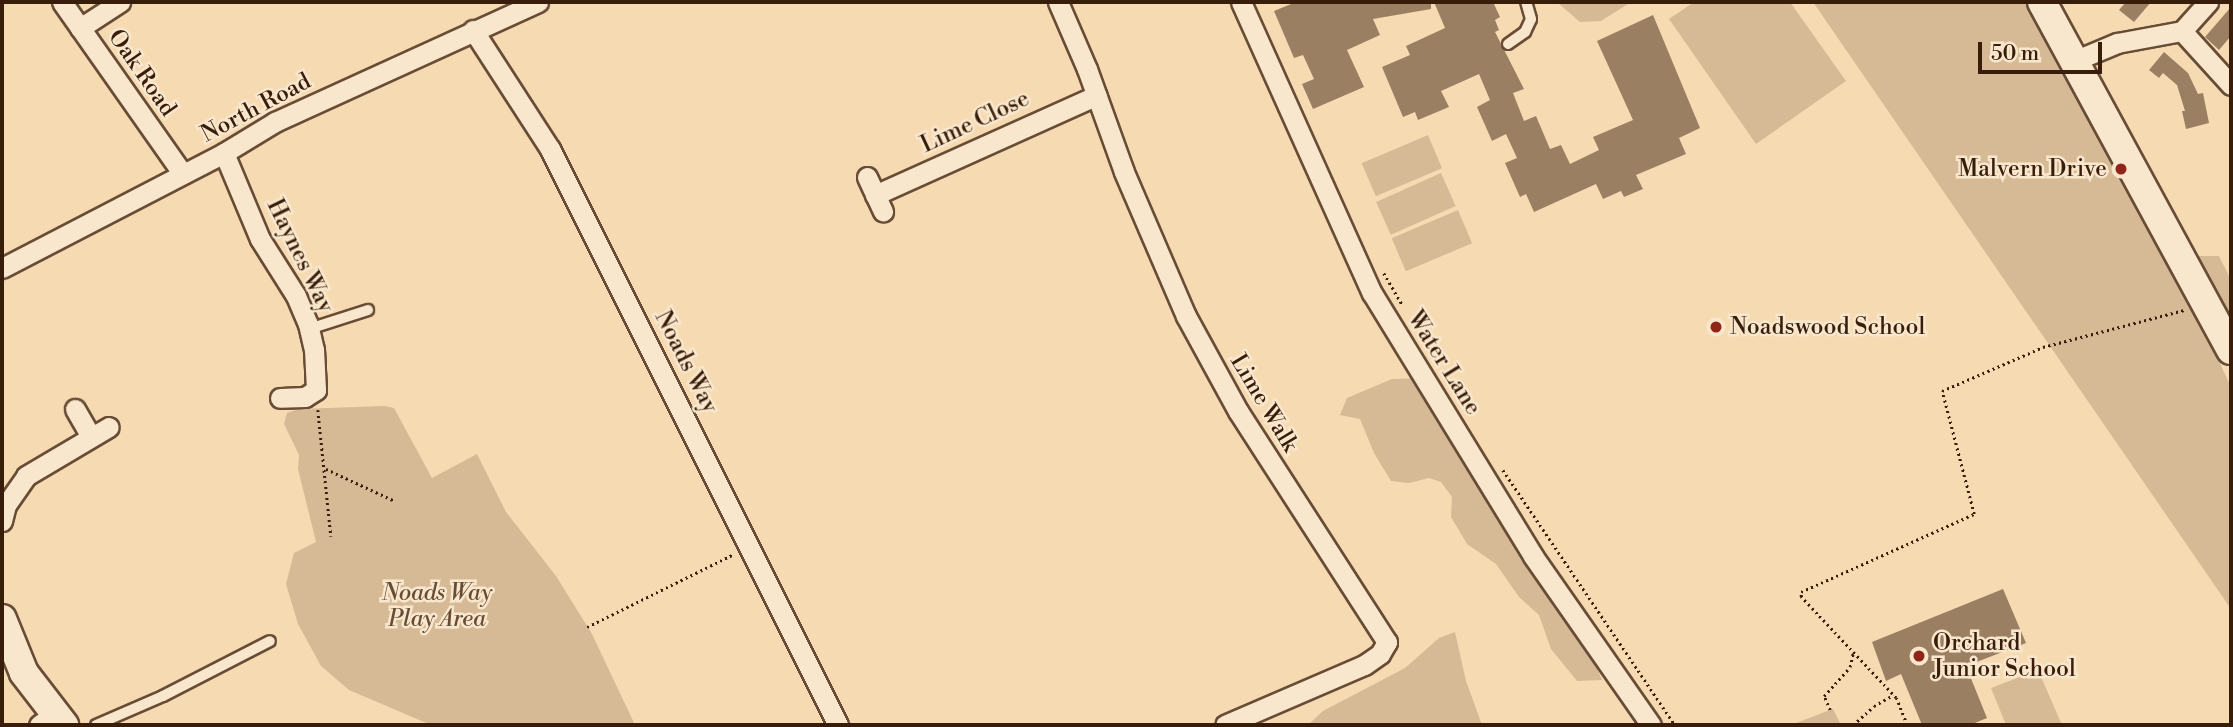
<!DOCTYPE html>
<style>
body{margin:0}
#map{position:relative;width:2233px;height:727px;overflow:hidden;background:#f6dab2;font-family:"Libre Bodoni",serif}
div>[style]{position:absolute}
.green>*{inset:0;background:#d6ba96;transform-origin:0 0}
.building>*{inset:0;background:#9b7f62}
.path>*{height:2.5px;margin-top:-1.25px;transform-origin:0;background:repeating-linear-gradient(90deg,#381d0b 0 2px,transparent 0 5.5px)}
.roads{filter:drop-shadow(2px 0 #684c35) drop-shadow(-2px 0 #684c35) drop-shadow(0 2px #684c35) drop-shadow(0 -2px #684c35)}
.lane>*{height:10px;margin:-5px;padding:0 5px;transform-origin:5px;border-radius:5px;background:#f9e7cd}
.street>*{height:19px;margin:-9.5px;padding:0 9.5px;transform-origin:9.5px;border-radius:9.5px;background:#f9e7cd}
.secondary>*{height:28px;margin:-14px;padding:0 14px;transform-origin:14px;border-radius:14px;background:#f9e7cd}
.dots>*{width:19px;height:19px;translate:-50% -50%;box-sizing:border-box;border:4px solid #f9e7cd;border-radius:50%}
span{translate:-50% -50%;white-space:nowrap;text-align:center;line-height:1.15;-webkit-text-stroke:5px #f9e7cd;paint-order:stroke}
.street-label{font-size:23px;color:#381d0b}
.poi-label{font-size:23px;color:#381d0b}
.right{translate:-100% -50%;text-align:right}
.left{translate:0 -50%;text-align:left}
.park-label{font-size:23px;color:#674c35;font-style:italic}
.frame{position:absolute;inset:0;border:4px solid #381d0b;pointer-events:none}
.scale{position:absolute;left:1978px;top:42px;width:124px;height:32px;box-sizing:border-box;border:4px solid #381d0b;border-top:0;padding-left:9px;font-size:21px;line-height:24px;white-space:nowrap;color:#381d0b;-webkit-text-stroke:5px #f9e7cd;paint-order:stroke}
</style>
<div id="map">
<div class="green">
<div style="clip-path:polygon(1557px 2px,1631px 2px,1601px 21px,1580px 22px)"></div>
<div style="clip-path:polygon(1694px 2px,1790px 2px,1846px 81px,1756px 144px,1669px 19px)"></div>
<div style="clip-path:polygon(1813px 2px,2034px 2px,2200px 314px,2208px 338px,2231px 387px,2231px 609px)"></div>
<div style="left:1428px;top:135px;width:36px;height:72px;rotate:67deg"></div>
<div style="left:1441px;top:173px;width:36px;height:71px;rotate:66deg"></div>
<div style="left:1458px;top:210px;width:36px;height:72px;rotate:67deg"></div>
<div style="clip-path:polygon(2194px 256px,2219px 256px,2231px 280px,2231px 333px)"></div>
<div style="clip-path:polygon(1429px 378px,1588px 647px,1602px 680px,1577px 681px,1551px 649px,1539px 615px,1519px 597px,1496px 564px,1467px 544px,1451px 517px,1452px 497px,1441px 482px,1429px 478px,1409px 483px,1391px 481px,1374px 453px,1360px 419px,1340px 415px,1347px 398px,1392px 379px)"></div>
<div style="clip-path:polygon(384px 406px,394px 408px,432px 478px,477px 454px,506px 512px,556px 576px,592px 634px,635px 725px,431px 725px,349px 690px,321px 666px,298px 624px,286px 584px,294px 553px,316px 542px,298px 469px,299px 455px,284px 424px,287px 413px,299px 409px)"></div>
<div style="clip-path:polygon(1455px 632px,1466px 681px,1482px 725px,1308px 725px,1323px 711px,1405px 668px,1439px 638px)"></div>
<div style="clip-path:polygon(2038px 670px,2062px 725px,2006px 725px,1991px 688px)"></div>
<div style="clip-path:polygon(1833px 709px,1841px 725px,1791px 725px,1830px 710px)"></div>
</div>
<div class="building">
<div style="clip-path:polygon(1296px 2px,1431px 2px,1431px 9px,1373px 19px,1380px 35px,1347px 50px,1364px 87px,1313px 109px,1302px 84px,1314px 79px,1303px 55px,1294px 58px,1274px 11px)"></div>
<div style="clip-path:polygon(1434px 2px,1493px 2px,1500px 17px,1495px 20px,1499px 30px,1495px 32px,1524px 89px,1513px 93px,1524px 121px,1536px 116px,1550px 149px,1561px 145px,1570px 164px,1599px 150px,1593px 137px,1633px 120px,1597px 41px,1653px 15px,1700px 128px,1679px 138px,1686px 154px,1636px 175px,1643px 189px,1624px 197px,1621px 191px,1603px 199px,1596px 184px,1534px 212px,1526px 194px,1520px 197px,1505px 163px,1517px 158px,1506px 134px,1492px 141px,1477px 107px,1490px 100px,1479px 74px,1441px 91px,1449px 107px,1418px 120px,1415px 112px,1403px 117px,1382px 67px,1410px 55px,1406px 46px,1445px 28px)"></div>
<div style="clip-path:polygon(2126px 2px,2151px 2px,2134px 22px,2119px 10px)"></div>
<div style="clip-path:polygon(2231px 7px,2231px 36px,2219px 50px,2205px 37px)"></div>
<div style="clip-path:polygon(2164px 52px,2188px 73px,2198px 94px,2203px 93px,2209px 123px,2186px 129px,2182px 111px,2185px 111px,2177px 85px,2163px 73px,2159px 78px,2149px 70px)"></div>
<div style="clip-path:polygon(2003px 589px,2026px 643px,1966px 666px,1987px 718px,1970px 725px,1922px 725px,1901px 674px,1886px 681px,1872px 642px)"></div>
</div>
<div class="path">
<div style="left:1384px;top:273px;width:38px;rotate:60deg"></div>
<div style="left:318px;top:410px;width:127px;rotate:84.1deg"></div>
<div style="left:326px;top:469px;width:74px;rotate:24.8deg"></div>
<div style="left:1503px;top:470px;width:308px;rotate:56deg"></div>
<div style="left:587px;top:627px;width:162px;rotate:-26.4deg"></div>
<div style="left:1830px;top:710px;width:15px;rotate:-113deg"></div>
<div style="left:1824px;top:696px;width:39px;rotate:-48deg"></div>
<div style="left:1850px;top:667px;width:14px;rotate:-78deg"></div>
<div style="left:1853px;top:725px;width:28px;rotate:-42deg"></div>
<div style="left:1874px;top:706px;width:22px;rotate:-30deg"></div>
<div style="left:1907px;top:725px;width:29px;rotate:-112deg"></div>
<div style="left:1896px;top:698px;width:139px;rotate:-133.2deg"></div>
<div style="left:1801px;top:597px;width:5px;rotate:-90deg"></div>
<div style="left:1801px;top:592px;width:190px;rotate:-24.3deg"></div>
<div style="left:1974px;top:514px;width:127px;rotate:-104.6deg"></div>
<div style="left:1942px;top:391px;width:110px;rotate:-23.5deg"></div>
<div style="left:2043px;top:347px;width:146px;rotate:-14.7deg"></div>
</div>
<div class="roads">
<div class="lane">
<div style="left:1508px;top:44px;width:21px;rotate:-35deg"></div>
<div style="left:1525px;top:32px;width:14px;rotate:-65deg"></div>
<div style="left:1531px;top:19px;width:18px;rotate:-106deg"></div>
<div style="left:309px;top:329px;width:62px;rotate:-17.9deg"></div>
<div style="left:96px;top:725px;width:73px;rotate:-23.4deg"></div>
<div style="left:163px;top:696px;width:120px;rotate:-27.2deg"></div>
</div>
<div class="street">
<div style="left:62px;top:2px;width:209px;rotate:54.9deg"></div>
<div style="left:1058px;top:2px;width:73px;rotate:66.6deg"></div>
<div style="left:1087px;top:69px;width:109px;rotate:70.2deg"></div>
<div style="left:1124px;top:172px;width:157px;rotate:66.7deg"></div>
<div style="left:1186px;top:316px;width:108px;rotate:61.3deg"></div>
<div style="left:1238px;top:411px;width:275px;rotate:57.2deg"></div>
<div style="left:1387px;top:642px;width:14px;rotate:120deg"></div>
<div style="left:1380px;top:654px;width:19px;rotate:145deg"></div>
<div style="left:1364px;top:665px;width:151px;rotate:156.7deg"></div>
<div style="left:1241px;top:2px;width:319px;rotate:65.8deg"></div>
<div style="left:1372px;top:293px;width:308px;rotate:58.5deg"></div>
<div style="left:1533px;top:556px;width:206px;rotate:55.1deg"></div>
<div style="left:80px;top:28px;width:48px;rotate:-33deg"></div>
<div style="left:473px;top:30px;width:142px;rotate:57.1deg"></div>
<div style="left:550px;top:149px;width:644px;rotate:63.43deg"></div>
<div style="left:2182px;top:31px;width:73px;rotate:47.8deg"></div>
<div style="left:2074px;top:61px;width:47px;rotate:-22.7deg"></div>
<div style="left:2117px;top:43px;width:66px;rotate:-10.5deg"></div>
<div style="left:2182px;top:31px;width:39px;rotate:-48deg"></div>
<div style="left:224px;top:153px;width:93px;rotate:67.3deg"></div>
<div style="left:260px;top:239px;width:67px;rotate:57.7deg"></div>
<div style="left:296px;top:296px;width:30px;rotate:67deg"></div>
<div style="left:308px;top:324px;width:26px;rotate:77deg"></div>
<div style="left:314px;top:349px;width:41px;rotate:87.2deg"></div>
<div style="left:316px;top:390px;width:13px;rotate:148deg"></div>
<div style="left:305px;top:397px;width:25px;rotate:178deg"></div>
<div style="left:867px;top:177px;width:38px;rotate:65deg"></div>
<div style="left:875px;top:195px;width:243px;rotate:-24.2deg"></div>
<div style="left:2px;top:268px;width:250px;rotate:-27.4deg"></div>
<div style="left:224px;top:153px;width:60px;rotate:-31.3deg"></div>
<div style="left:275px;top:122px;width:289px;rotate:-24.5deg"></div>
<div style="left:75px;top:409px;width:32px;rotate:60deg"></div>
<div style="left:2px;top:521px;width:16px;rotate:-76deg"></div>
<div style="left:6px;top:505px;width:35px;rotate:-55deg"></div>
<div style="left:26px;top:476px;width:96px;rotate:-30.6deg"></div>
<div style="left:39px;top:725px;width:19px;rotate:-35deg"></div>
</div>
<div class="secondary">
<div style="left:2042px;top:2px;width:396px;rotate:61.5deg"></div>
<div style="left:2px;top:619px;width:58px;rotate:67.8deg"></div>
<div style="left:24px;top:673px;width:66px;rotate:52.4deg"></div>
</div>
</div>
<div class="dots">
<div style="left:2121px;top:169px;background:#8f2418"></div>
<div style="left:1716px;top:327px;background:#8f2418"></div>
<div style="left:1919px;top:656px;background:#8f2418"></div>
</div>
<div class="street-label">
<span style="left:142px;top:73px;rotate:55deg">Oak Road</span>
<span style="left:256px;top:108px;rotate:-28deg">North Road</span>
<span style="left:975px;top:122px;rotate:-25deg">Lime Close</span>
<span style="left:300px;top:256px;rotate:64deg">Haynes Way</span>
<span style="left:686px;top:362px;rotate:63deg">Noads Way</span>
<span style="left:1444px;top:363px;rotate:58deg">Water Lane</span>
<span style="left:1264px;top:403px;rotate:59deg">Lime Walk</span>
</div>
<div class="poi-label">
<span class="right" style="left:2107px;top:169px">Malvern Drive</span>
<span class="left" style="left:1730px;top:327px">Noadswood School</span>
<span class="left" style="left:1933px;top:656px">Orchard<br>Junior School</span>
</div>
<div class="park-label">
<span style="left:437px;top:606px">Noads Way<br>Play Area</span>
</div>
<div class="frame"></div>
<div class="scale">50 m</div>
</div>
